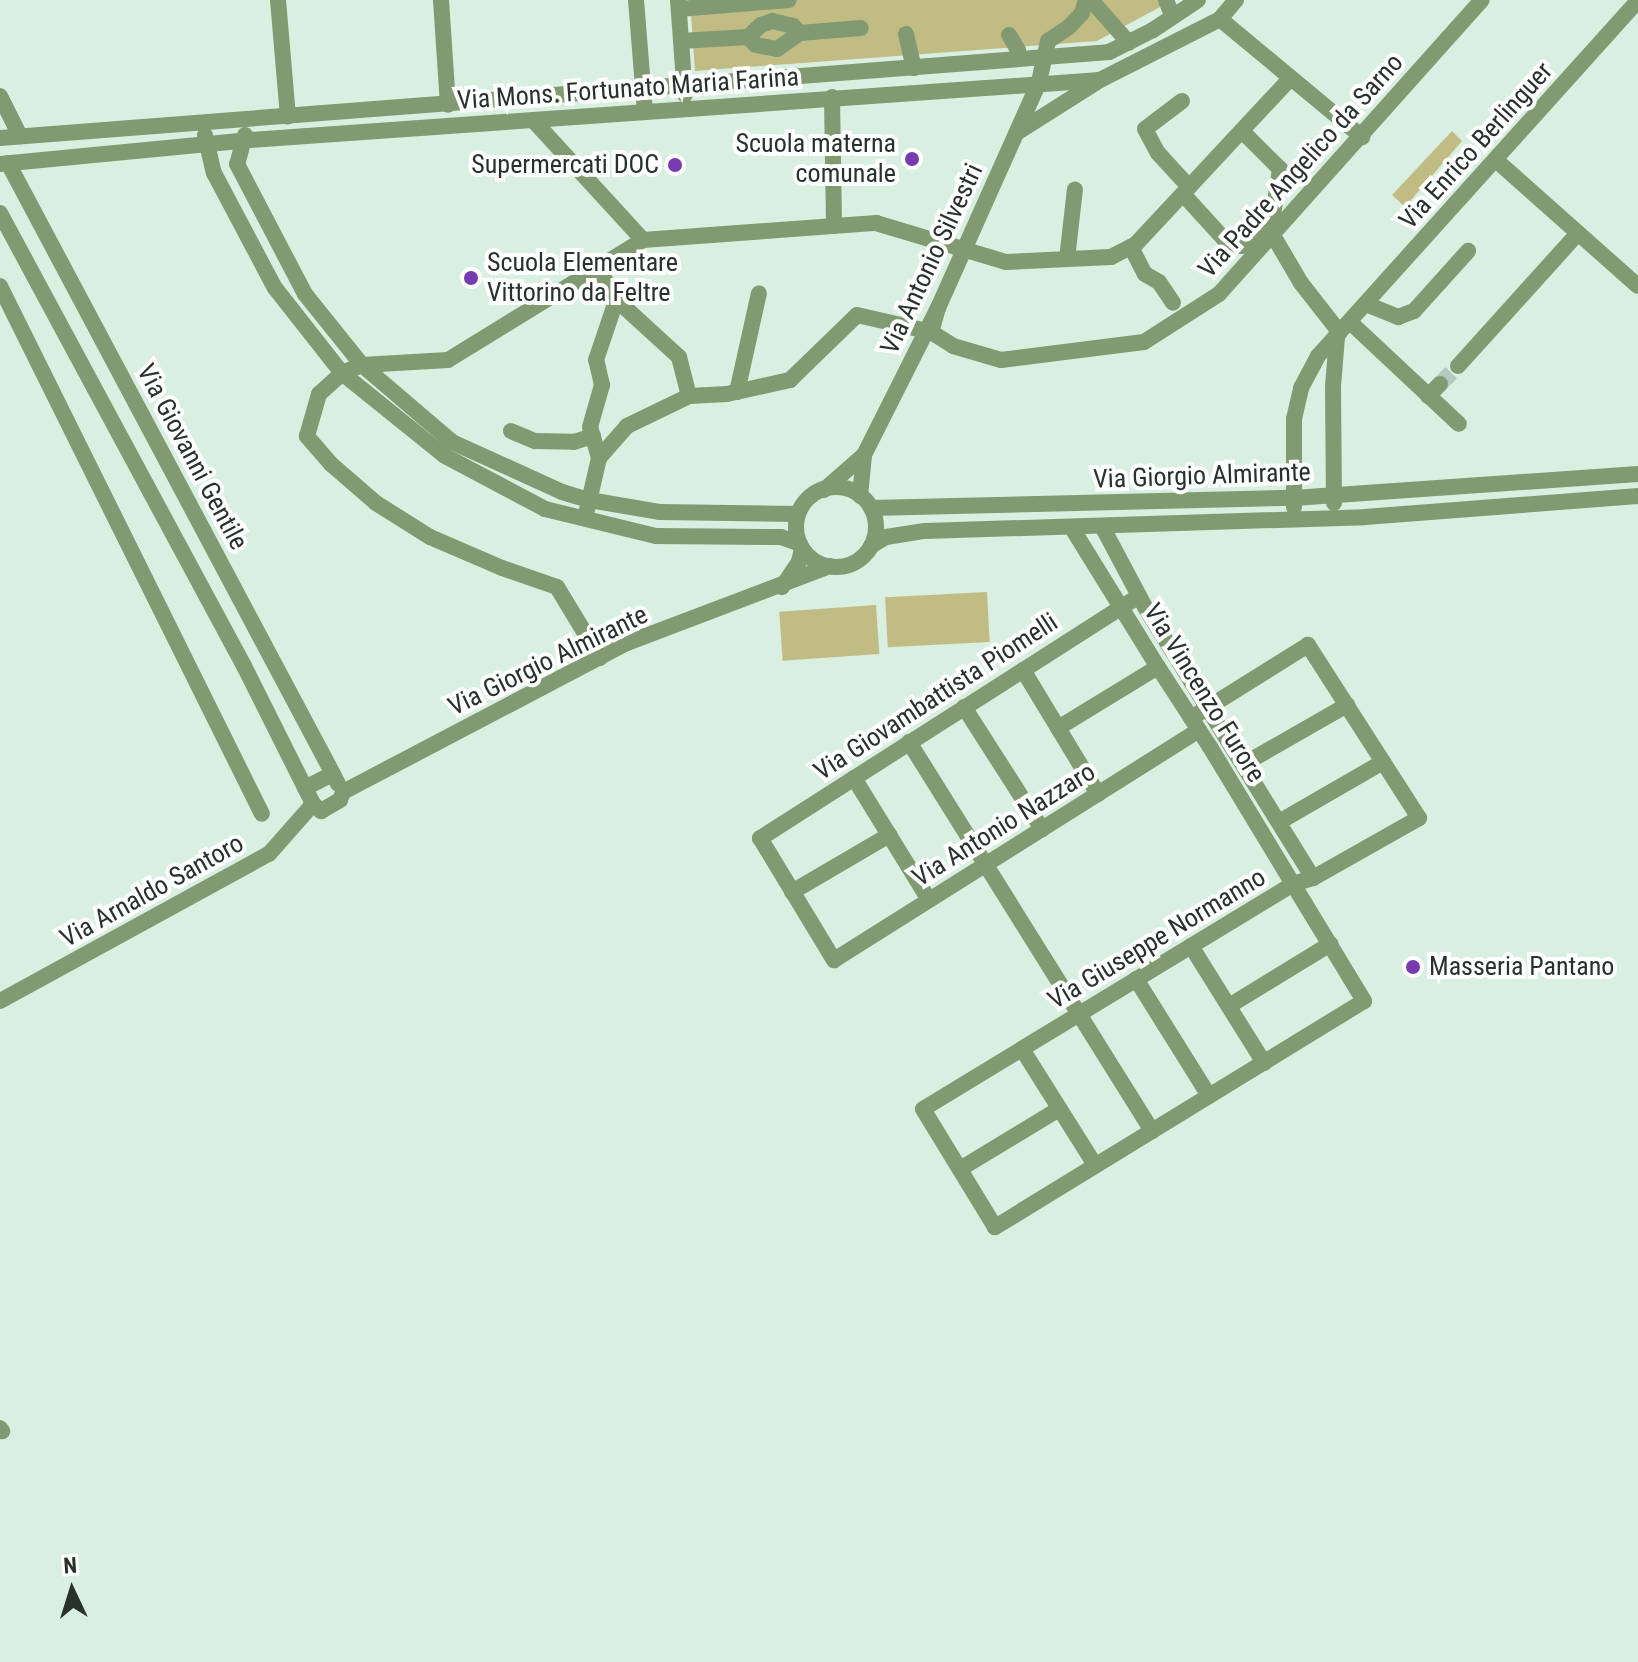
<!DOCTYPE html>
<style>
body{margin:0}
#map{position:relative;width:1638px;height:1662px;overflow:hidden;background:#d8efe2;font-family:"Roboto Condensed",sans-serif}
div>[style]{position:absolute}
.green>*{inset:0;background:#c1bc84;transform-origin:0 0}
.minor-tunnel>*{height:16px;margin-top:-8px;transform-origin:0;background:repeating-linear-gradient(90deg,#b5c9be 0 16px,transparent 0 24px)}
.minor>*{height:16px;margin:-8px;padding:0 8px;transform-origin:8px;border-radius:8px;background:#829a71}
.minor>.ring{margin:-8px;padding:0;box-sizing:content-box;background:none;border:16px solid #829a71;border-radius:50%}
.dots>*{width:22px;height:22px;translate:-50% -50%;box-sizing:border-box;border:4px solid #fff;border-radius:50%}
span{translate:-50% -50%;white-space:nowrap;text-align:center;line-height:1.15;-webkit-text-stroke:8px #fff;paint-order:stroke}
.street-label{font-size:26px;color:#28312c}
.poi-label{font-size:26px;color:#28312c}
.right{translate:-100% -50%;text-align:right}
.left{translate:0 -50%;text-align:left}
.north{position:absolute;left:32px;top:1550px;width:80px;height:80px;-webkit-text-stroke:6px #fff;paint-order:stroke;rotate:356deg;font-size:22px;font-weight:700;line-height:32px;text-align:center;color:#28312c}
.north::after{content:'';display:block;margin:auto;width:28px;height:36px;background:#28312c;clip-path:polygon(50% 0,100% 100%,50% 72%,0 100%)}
</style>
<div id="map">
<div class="green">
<div style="clip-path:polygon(690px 0,1173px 0,1097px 41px,695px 71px)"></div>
<div style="clip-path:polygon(1452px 131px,1462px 141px,1405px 207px,1392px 195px)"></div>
<div style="left:987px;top:592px;width:50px;height:102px;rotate:87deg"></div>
<div style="left:876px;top:605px;width:49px;height:97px;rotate:86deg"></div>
</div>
<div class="minor-tunnel">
<div style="left:1440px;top:384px;width:25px;rotate:-45deg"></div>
</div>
<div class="minor">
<div style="left:278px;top:0;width:117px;rotate:85.1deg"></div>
<div style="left:441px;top:0;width:105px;rotate:86.2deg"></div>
<div style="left:636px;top:0;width:112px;rotate:85.4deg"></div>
<div style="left:678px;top:0;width:95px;rotate:85.8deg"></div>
<div style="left:1091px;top:0;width:57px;rotate:48.5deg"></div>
<div style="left:1166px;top:0;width:18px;rotate:68deg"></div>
<div style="left:679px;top:9px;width:110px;rotate:-4.7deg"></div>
<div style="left:1220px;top:19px;width:185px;rotate:39.7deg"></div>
<div style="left:906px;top:34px;width:35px;rotate:77deg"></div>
<div style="left:1009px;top:35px;width:17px;rotate:59deg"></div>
<div style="left:1018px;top:50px;width:9px;rotate:84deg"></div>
<div style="left:748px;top:37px;width:18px;rotate:-43deg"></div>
<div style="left:761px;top:25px;width:12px;rotate:-20deg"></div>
<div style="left:772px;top:21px;width:22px;rotate:13deg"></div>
<div style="left:793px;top:26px;width:10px;rotate:45deg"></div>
<div style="left:681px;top:41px;width:67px;rotate:-3.4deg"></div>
<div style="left:748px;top:37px;width:11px;rotate:45deg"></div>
<div style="left:756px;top:45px;width:21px;rotate:11deg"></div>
<div style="left:777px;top:49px;width:28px;rotate:-35deg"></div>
<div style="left:800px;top:33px;width:61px;rotate:-4.7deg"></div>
<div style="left:0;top:96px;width:45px;rotate:63.4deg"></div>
<div style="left:832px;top:97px;width:129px;rotate:89.1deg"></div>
<div style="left:1182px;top:101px;width:46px;rotate:142.9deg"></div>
<div style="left:1145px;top:129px;width:27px;rotate:62deg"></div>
<div style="left:1158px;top:153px;width:46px;rotate:47.6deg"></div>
<div style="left:533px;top:120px;width:163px;rotate:47.5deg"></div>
<div style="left:1018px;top:132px;width:93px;rotate:-32.3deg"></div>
<div style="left:205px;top:135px;width:39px;rotate:77deg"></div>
<div style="left:214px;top:173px;width:130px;rotate:62.1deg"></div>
<div style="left:275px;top:288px;width:108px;rotate:51.8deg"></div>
<div style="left:342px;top:373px;width:132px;rotate:38.9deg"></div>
<div style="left:445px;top:456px;width:113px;rotate:27.9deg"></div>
<div style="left:545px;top:509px;width:114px;rotate:13.7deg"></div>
<div style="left:656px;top:536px;width:125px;rotate:0.5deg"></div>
<div style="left:781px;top:537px;width:20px;rotate:20deg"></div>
<div style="left:245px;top:135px;width:30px;rotate:105deg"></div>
<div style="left:237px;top:164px;width:147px;rotate:62.4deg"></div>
<div style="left:305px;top:294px;width:91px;rotate:51.2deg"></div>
<div style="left:362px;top:365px;width:118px;rotate:40.5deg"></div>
<div style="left:452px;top:442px;width:121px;rotate:24.4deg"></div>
<div style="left:562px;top:492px;width:28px;rotate:17deg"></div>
<div style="left:589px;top:500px;width:71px;rotate:9.7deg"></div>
<div style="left:659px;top:512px;width:139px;rotate:0.8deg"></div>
<div style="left:0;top:138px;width:1112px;rotate:-4.43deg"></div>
<div style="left:1109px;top:52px;width:49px;rotate:-26.6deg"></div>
<div style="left:1153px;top:30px;width:54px;rotate:-33.7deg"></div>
<div style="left:1497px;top:161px;width:188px;rotate:41.6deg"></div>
<div style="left:8px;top:163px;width:692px;rotate:61.99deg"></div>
<div style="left:0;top:164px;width:251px;rotate:-5.5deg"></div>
<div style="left:250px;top:140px;width:852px;rotate:-4.04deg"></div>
<div style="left:1100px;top:80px;width:135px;rotate:-26.9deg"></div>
<div style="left:1220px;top:19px;width:25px;rotate:-50deg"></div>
<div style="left:1183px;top:194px;width:62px;rotate:47.6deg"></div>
<div style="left:1225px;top:240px;width:17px;rotate:21deg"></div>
<div style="left:1241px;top:246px;width:45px;rotate:-44.1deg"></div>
<div style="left:1273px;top:215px;width:47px;rotate:-81.3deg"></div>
<div style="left:1280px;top:169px;width:54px;rotate:-135deg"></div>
<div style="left:0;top:213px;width:515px;rotate:61.69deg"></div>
<div style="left:244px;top:666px;width:154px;rotate:63.4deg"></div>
<div style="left:313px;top:804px;width:11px;rotate:41deg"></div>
<div style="left:321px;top:811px;width:22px;rotate:-30deg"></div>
<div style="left:340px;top:800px;width:9px;rotate:-69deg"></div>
<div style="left:1274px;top:237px;width:53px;rotate:59.6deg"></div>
<div style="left:1301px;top:283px;width:63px;rotate:52deg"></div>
<div style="left:1131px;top:247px;width:30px;rotate:63deg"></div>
<div style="left:1145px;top:274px;width:16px;rotate:30deg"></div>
<div style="left:1159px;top:282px;width:25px;rotate:56deg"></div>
<div style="left:1067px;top:259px;width:70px;rotate:-83.5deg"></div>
<div style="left:601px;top:267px;width:27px;rotate:73deg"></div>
<div style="left:609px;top:293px;width:95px;rotate:42.4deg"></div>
<div style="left:679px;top:357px;width:40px;rotate:75.6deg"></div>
<div style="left:689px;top:396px;width:38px;rotate:-3deg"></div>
<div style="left:727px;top:394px;width:65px;rotate:-12.5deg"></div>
<div style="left:790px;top:380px;width:93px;rotate:-44.1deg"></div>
<div style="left:857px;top:315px;width:72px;rotate:12.9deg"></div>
<div style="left:0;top:286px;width:589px;rotate:63.61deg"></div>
<div style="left:1366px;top:304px;width:35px;rotate:22deg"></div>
<div style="left:1398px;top:317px;width:17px;rotate:-21deg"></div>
<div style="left:1414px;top:311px;width:81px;rotate:-48deg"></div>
<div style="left:938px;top:308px;width:25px;rotate:106deg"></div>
<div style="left:931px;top:332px;width:26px;rotate:32deg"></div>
<div style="left:953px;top:346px;width:50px;rotate:16.3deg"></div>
<div style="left:1001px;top:360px;width:144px;rotate:-7.2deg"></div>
<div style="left:1144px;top:342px;width:89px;rotate:-32.6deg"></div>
<div style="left:1219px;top:294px;width:394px;rotate:-48.2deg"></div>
<div style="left:1350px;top:322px;width:149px;rotate:43.1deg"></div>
<div style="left:1458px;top:366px;width:179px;rotate:-47.9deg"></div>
<div style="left:737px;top:392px;width:101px;rotate:-77.5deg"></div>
<div style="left:1428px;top:396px;width:17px;rotate:-45deg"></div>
<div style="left:511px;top:431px;width:26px;rotate:23deg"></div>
<div style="left:535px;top:441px;width:39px;rotate:1deg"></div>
<div style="left:574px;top:442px;width:20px;rotate:-18deg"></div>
<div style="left:599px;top:458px;width:32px;rotate:-106deg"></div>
<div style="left:590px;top:427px;width:44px;rotate:-74.1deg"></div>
<div style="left:602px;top:385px;width:26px;rotate:-103deg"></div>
<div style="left:596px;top:360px;width:62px;rotate:-71.3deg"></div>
<div class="ring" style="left:796px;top:487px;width:64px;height:64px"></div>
<div style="left:824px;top:490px;width:53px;rotate:-41.2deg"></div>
<div style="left:864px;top:455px;width:165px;rotate:-63.3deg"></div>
<div style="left:938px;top:308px;width:248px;rotate:-65.9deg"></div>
<div style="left:1039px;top:82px;width:42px;rotate:-77.6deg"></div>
<div style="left:1048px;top:41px;width:25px;rotate:-34deg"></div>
<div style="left:1069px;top:27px;width:19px;rotate:-47deg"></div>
<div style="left:1082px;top:13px;width:14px;rotate:-73deg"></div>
<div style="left:860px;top:496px;width:41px;rotate:-84.4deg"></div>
<div style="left:1334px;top:503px;width:117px;rotate:-90.5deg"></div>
<div style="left:1333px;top:386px;width:49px;rotate:-85.3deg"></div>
<div style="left:1294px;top:507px;width:88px;rotate:-90deg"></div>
<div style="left:1294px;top:419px;width:32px;rotate:-77deg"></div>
<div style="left:1301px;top:388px;width:36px;rotate:-62deg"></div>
<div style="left:1318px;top:356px;width:478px;rotate:-48deg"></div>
<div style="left:871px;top:508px;width:423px;rotate:-1.4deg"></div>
<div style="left:1294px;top:498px;width:345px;rotate:-4deg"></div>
<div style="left:587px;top:510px;width:53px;rotate:-77deg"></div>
<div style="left:599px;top:458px;width:43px;rotate:-48.8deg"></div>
<div style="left:627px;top:426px;width:69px;rotate:-25.8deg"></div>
<div style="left:1072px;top:528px;width:163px;rotate:58.3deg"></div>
<div style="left:1158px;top:667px;width:95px;rotate:57deg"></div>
<div style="left:1210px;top:747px;width:160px;rotate:58.8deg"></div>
<div style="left:1293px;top:884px;width:137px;rotate:58.7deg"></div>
<div style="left:1364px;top:1001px;width:433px;rotate:148.5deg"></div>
<div style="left:995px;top:1227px;width:138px;rotate:-121.4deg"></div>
<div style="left:923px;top:1109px;width:433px;rotate:-31.3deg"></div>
<div style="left:1293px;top:884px;width:21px;rotate:-17deg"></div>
<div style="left:1313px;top:878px;width:122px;rotate:-29.5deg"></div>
<div style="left:1419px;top:818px;width:206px;rotate:-122.7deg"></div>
<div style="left:1308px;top:645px;width:138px;rotate:148deg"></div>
<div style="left:1103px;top:528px;width:89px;rotate:62deg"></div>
<div style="left:1145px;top:607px;width:319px;rotate:58.2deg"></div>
<div style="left:871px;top:546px;width:17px;rotate:-31deg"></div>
<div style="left:886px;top:537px;width:39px;rotate:-9deg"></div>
<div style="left:925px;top:531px;width:440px;rotate:-1.8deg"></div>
<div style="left:1365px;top:517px;width:274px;rotate:-4.4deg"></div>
<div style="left:782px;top:587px;width:30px;rotate:-56deg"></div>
<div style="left:799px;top:562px;width:14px;rotate:-78deg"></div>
<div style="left:1139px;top:596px;width:450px;rotate:147.4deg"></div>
<div style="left:760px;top:838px;width:143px;rotate:58.8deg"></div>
<div style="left:834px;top:960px;width:431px;rotate:-32.2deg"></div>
<div style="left:600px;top:658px;width:83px;rotate:-121.2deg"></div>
<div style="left:557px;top:587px;width:58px;rotate:-160.9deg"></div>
<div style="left:502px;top:568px;width:78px;rotate:-156.7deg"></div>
<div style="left:430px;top:537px;width:64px;rotate:-147.8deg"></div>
<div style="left:376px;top:503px;width:60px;rotate:-139.1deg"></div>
<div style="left:331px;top:464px;width:37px;rotate:-131deg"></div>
<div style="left:307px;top:436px;width:44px;rotate:-74.1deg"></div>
<div style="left:319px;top:394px;width:31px;rotate:-42deg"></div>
<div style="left:342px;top:373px;width:22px;rotate:-22deg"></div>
<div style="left:362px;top:365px;width:86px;rotate:-3.3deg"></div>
<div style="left:448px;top:360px;width:229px;rotate:-31.6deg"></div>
<div style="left:643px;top:240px;width:234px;rotate:-4.2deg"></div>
<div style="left:876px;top:223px;width:136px;rotate:16.7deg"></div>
<div style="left:1006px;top:262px;width:105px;rotate:-2.7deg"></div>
<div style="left:1111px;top:257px;width:27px;rotate:-27deg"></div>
<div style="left:1135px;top:245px;width:227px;rotate:-47deg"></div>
<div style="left:1023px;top:670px;width:145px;rotate:58.8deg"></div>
<div style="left:964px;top:707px;width:145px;rotate:57.4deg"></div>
<div style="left:1058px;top:728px;width:117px;rotate:-31.4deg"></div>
<div style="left:909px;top:742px;width:459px;rotate:58deg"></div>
<div style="left:1244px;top:764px;width:119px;rotate:-29.8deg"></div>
<div style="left:854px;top:778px;width:143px;rotate:58.4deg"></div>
<div style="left:305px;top:788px;width:31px;rotate:-27deg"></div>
<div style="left:333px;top:774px;width:11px;rotate:63deg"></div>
<div style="left:343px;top:792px;width:321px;rotate:-27.7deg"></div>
<div style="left:627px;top:643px;width:217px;rotate:-20.8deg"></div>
<div style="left:1279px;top:822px;width:120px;rotate:-30deg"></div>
<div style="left:792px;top:892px;width:113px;rotate:-30.4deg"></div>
<div style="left:1191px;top:946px;width:138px;rotate:58deg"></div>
<div style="left:1136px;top:979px;width:138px;rotate:58deg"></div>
<div style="left:0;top:1001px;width:307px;rotate:-28.7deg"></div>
<div style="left:269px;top:854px;width:67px;rotate:-48.7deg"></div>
<div style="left:1229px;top:1006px;width:119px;rotate:-31.5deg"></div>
<div style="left:1022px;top:1049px;width:137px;rotate:57.8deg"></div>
<div style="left:960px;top:1169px;width:116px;rotate:-31.2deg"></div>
<div style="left:0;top:1428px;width:4px;rotate:56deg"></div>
</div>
<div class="dots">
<div style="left:912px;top:159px;background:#763bb0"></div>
<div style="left:675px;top:165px;background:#763bb0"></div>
<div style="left:471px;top:278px;background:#763bb0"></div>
<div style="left:1413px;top:967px;background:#763bb0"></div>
</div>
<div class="street-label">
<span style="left:628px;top:89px;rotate:-4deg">Via Mons. Fortunato Maria Farina</span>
<span style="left:1476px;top:146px;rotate:-48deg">Via Enrico Berlinguer</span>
<span style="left:1301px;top:166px;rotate:-48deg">Via Padre Angelico da Sarno</span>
<span style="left:932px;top:259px;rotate:-65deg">Via Antonio Silvestri</span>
<span style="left:192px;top:457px;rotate:62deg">Via Giovanni Gentile</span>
<span style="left:1202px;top:476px;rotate:-2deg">Via Giorgio Almirante</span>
<span style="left:548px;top:661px;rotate:-26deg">Via Giorgio Almirante</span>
<span style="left:1204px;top:693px;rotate:58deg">Via Vincenzo Furore</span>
<span style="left:936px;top:697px;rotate:-33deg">Via Giovambattista Piomelli</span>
<span style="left:1004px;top:825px;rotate:-32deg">Via Antonio Nazzaro</span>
<span style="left:152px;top:891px;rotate:-29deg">Via Arnaldo Santoro</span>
<span style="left:1157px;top:939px;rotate:-31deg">Via Giuseppe Normanno</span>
</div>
<div class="poi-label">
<span class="right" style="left:896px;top:159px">Scuola materna<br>comunale</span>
<span class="right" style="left:659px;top:165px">Supermercati DOC</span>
<span class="left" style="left:487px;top:278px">Scuola Elementare<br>Vittorino da Feltre</span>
<span class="left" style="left:1429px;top:967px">Masseria Pantano</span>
</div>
<div class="north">N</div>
</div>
